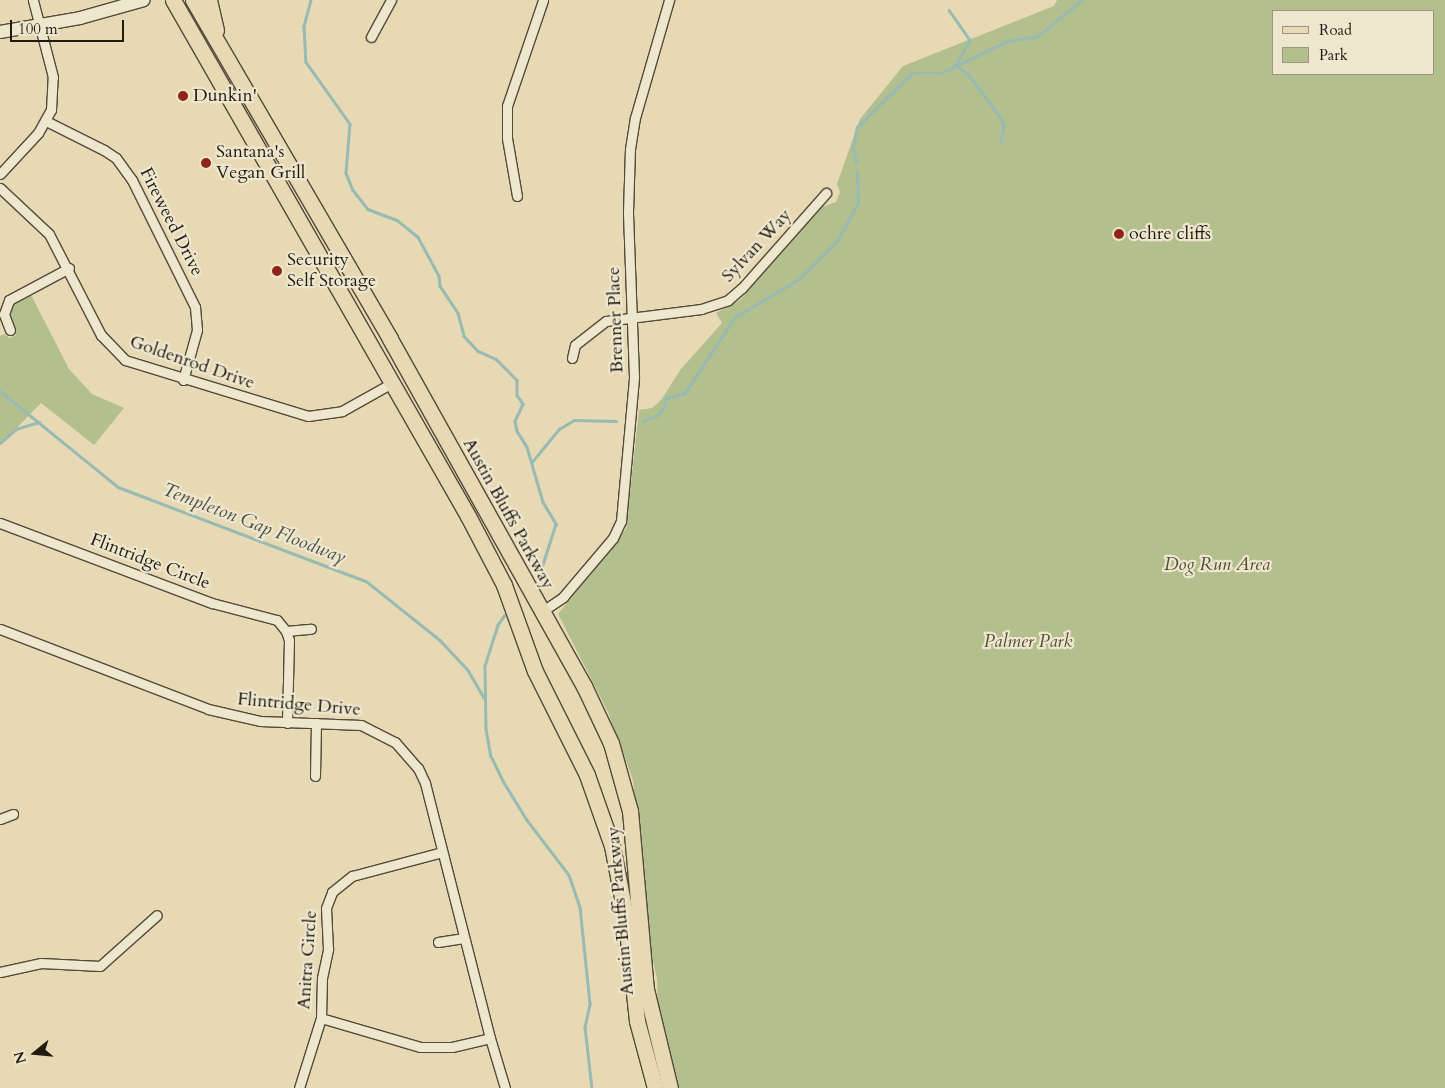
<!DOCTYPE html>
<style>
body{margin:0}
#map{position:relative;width:1445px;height:1088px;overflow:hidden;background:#e7d9b4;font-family:Cardo,serif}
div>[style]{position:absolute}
.green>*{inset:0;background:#b4bf8e}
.stream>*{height:2.5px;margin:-1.25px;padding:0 1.25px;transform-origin:1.25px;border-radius:1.25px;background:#97bab2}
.roads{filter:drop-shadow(1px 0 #524a3a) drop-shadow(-1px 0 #524a3a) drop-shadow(0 1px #524a3a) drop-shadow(0 -1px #524a3a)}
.street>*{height:9px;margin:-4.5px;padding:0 4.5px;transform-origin:4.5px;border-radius:4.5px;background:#efe6ce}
.secondary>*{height:12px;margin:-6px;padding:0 6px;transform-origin:6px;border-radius:6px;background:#efe6ce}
.primary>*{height:15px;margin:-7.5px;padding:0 7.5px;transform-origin:7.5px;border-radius:7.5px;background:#e7d9b4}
.dots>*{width:14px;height:14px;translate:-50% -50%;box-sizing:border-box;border:2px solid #efe6ce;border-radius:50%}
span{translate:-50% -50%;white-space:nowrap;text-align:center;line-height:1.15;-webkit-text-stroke:4.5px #efe6ce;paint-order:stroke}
.poi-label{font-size:18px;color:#211a11}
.left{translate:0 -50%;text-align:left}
.street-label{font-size:18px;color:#211a11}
.park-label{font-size:18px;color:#4d4c36;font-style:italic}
.water-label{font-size:19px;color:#4a5249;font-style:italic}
.legend{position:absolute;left:1272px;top:10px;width:162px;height:65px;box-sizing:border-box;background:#efe6ce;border:1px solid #9d9482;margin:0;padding:6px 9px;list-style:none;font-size:15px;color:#211a11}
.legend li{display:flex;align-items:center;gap:10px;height:25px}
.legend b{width:25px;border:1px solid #9d9482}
.north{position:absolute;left:10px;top:1028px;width:50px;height:50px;-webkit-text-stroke:4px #efe6ce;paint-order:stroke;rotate:253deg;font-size:14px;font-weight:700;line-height:20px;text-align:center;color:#211a11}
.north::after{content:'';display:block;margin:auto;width:18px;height:22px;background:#211a11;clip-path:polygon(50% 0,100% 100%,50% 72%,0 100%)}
.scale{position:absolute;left:10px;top:20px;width:114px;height:22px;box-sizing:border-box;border:2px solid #211a11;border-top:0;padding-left:6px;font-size:15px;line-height:18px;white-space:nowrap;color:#211a11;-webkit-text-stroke:4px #efe6ce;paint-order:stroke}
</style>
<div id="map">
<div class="green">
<div style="clip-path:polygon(evenodd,1057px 0,1445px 0,1445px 1088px,678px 1088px,658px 1017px,657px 979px,650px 946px,633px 780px,608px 712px,558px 614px,626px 529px,639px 410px,652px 408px,661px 400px,681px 369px,722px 323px,716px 313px,740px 300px,822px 207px,836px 202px,840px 192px,837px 184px,860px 119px,903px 66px,1054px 6px,1057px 0,1274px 11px,1434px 11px,1434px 74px,1274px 74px,1274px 11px)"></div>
<div style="clip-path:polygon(29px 291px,69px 369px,92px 394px,124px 408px,94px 445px,41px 403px,0 445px,0 336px,5px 334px,9px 338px,16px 335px,8px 306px)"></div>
</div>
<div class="stream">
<div style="left:311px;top:0;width:27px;rotate:105deg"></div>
<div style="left:304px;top:26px;width:36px;rotate:87deg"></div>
<div style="left:306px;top:62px;width:76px;rotate:54.6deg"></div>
<div style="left:350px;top:124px;width:49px;rotate:94.7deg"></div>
<div style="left:346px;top:173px;width:18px;rotate:68deg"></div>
<div style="left:353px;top:190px;width:24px;rotate:52deg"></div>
<div style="left:368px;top:209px;width:31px;rotate:21deg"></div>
<div style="left:397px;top:220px;width:27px;rotate:39deg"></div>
<div style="left:418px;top:237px;width:44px;rotate:61.7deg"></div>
<div style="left:439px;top:276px;width:10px;rotate:84deg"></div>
<div style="left:440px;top:286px;width:32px;rotate:56deg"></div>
<div style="left:458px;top:313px;width:24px;rotate:75deg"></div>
<div style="left:464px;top:336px;width:21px;rotate:47deg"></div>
<div style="left:478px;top:351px;width:20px;rotate:24deg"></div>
<div style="left:496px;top:359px;width:30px;rotate:45deg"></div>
<div style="left:517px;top:380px;width:15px;rotate:90deg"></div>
<div style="left:517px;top:395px;width:11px;rotate:56deg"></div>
<div style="left:523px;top:404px;width:19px;rotate:115deg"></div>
<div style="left:515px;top:421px;width:10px;rotate:79deg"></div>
<div style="left:517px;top:431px;width:19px;rotate:58deg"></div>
<div style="left:527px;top:447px;width:57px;rotate:73.8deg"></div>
<div style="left:543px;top:502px;width:26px;rotate:59deg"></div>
<div style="left:556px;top:524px;width:52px;rotate:107.7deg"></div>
<div style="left:949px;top:10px;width:37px;rotate:55deg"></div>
<div style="left:970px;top:40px;width:25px;rotate:119deg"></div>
<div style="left:955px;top:64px;width:18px;rotate:38deg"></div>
<div style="left:969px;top:75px;width:54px;rotate:53.3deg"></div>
<div style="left:1001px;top:118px;width:9px;rotate:69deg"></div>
<div style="left:1004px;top:126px;width:16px;rotate:101deg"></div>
<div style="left:856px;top:163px;width:16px;rotate:-101deg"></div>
<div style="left:853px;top:147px;width:20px;rotate:-79deg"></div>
<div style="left:857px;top:127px;width:77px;rotate:-44.5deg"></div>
<div style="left:912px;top:73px;width:29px"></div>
<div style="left:941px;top:73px;width:74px;rotate:-25.5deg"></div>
<div style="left:1008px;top:41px;width:30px;rotate:-9deg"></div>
<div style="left:1038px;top:36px;width:57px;rotate:-39.3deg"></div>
<div style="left:0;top:391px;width:152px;rotate:39.1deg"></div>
<div style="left:118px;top:487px;width:265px;rotate:20.8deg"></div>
<div style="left:366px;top:581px;width:95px;rotate:38.6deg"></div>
<div style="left:440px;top:640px;width:41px;rotate:47deg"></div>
<div style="left:468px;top:670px;width:32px;rotate:60deg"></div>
<div style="left:643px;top:421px;width:16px;rotate:-22deg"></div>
<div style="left:658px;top:415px;width:11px;rotate:-52deg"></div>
<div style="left:665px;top:406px;width:8px;rotate:-83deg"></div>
<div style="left:666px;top:398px;width:18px;rotate:-13deg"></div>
<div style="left:684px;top:394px;width:92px;rotate:-56.5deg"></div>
<div style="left:735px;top:317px;width:74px;rotate:-30.7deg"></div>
<div style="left:799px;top:279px;width:54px;rotate:-45deg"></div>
<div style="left:837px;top:241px;width:43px;rotate:-61.1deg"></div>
<div style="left:858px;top:203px;width:31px;rotate:-92deg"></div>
<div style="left:0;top:443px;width:21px;rotate:-41deg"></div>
<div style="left:16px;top:429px;width:24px;rotate:-17deg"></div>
<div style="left:531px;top:463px;width:44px;rotate:-50.5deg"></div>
<div style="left:559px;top:429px;width:17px;rotate:-31deg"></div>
<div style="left:574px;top:420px;width:42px;rotate:1.4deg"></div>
<div style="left:505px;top:615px;width:12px;rotate:125deg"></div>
<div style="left:498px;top:625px;width:43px;rotate:107.6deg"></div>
<div style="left:485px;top:666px;width:63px;rotate:89.1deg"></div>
<div style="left:486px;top:729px;width:27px;rotate:80deg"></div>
<div style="left:491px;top:756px;width:28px;rotate:64deg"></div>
<div style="left:503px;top:781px;width:46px;rotate:58.4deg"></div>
<div style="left:527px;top:820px;width:69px;rotate:52.6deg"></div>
<div style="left:569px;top:875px;width:34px;rotate:71deg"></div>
<div style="left:580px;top:907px;width:98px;rotate:84.1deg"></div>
<div style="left:590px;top:1004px;width:24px;rotate:102deg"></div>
<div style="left:585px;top:1027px;width:61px;rotate:83.5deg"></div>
</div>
<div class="roads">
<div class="street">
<div style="left:371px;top:37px;width:42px;rotate:-61.6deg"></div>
<div style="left:46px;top:121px;width:65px;rotate:26.6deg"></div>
<div style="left:104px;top:150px;width:14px;rotate:34deg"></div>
<div style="left:116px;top:158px;width:27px;rotate:54deg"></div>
<div style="left:132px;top:180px;width:142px;rotate:63.6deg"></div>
<div style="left:195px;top:307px;width:23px;rotate:85deg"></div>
<div style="left:197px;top:330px;width:52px;rotate:105.6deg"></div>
<div style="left:0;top:174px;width:56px;rotate:-47.2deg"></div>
<div style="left:38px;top:133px;width:26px;rotate:-61deg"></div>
<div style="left:51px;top:110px;width:33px;rotate:-87deg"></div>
<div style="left:53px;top:77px;width:80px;rotate:-104.6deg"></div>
<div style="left:0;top:188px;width:67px;rotate:43.2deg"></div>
<div style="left:49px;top:234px;width:114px;rotate:62.8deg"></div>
<div style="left:101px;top:335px;width:35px;rotate:46deg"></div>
<div style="left:125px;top:360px;width:191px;rotate:17deg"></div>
<div style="left:308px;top:416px;width:34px;rotate:-8deg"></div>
<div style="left:342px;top:411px;width:57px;rotate:-29.2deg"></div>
<div style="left:517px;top:196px;width:59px;rotate:-99.8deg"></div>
<div style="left:507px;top:138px;width:32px;rotate:-90deg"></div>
<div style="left:507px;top:106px;width:112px;rotate:-71.2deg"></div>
<div style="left:10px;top:330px;width:17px;rotate:-111deg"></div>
<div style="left:4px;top:314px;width:15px;rotate:-70deg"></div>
<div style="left:9px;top:300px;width:68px;rotate:-28.1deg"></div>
<div style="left:572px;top:358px;width:13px;rotate:-77deg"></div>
<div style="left:575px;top:345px;width:39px;rotate:-38deg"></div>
<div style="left:606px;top:321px;width:96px;rotate:-7.2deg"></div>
<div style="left:701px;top:309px;width:28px;rotate:-18deg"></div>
<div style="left:728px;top:300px;width:18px;rotate:-41deg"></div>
<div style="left:742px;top:288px;width:127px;rotate:-48.5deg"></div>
<div style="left:0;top:523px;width:227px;rotate:20.7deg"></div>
<div style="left:212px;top:603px;width:67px;rotate:14.7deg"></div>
<div style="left:277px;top:620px;width:14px;rotate:51deg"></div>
<div style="left:286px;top:631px;width:9px;rotate:72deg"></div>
<div style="left:289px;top:640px;width:83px;rotate:91.4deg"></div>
<div style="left:541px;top:612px;width:27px;rotate:-34deg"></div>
<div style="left:563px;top:597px;width:77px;rotate:-49.7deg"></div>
<div style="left:613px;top:538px;width:19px;rotate:-65deg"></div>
<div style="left:621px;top:521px;width:145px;rotate:-84.8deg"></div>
<div style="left:634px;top:377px;width:165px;rotate:-92.1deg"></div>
<div style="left:628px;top:212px;width:63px;rotate:-88.2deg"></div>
<div style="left:630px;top:149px;width:31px;rotate:-81deg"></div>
<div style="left:635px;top:118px;width:123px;rotate:-73.9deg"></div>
<div style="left:0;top:629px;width:223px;rotate:21deg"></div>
<div style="left:208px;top:709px;width:53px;rotate:13deg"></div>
<div style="left:260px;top:721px;width:101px;rotate:2.3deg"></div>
<div style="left:361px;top:725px;width:38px;rotate:27deg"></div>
<div style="left:395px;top:742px;width:35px;rotate:49deg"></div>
<div style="left:418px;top:768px;width:17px;rotate:65deg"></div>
<div style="left:425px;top:783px;width:263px;rotate:75.7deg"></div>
<div style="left:490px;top:1038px;width:52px;rotate:73.3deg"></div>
<div style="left:286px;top:631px;width:25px;rotate:-5deg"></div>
<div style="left:315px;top:776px;width:53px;rotate:-88.9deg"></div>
<div style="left:0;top:819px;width:14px;rotate:-21deg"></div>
<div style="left:438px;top:942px;width:26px;rotate:-9deg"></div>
<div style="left:0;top:972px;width:42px;rotate:-12.4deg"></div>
<div style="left:41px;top:963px;width:59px;rotate:2.9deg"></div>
<div style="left:100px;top:966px;width:76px;rotate:-41.8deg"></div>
<div style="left:321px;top:1018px;width:103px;rotate:16.3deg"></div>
<div style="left:420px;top:1047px;width:32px"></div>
<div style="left:452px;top:1047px;width:39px;rotate:-13deg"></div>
<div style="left:299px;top:1088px;width:73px;rotate:-72.6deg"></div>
<div style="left:321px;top:1018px;width:40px;rotate:-88.6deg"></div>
<div style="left:322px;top:978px;width:30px;rotate:-78deg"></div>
<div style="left:328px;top:949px;width:41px;rotate:-92.8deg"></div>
<div style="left:326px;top:908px;width:17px;rotate:-69deg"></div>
<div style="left:332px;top:892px;width:26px;rotate:-39deg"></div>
<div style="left:352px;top:876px;width:93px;rotate:-14.9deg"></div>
</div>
<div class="secondary">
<div style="left:0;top:32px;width:81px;rotate:-9.9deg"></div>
<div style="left:80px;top:18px;width:66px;rotate:-15.7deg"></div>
</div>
<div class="primary">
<div style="left:173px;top:0;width:594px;rotate:60.24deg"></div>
<div style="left:468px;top:516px;width:78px;rotate:62.4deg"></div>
<div style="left:504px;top:585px;width:91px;rotate:70.2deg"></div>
<div style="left:535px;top:671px;width:116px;rotate:63.4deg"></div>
<div style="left:587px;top:775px;width:75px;rotate:70.6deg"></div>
<div style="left:612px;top:846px;width:67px;rotate:78.9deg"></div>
<div style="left:625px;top:912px;width:110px;rotate:83.7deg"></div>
<div style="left:637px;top:1021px;width:69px;rotate:75deg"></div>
<div style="left:193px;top:0;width:392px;rotate:59.8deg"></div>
<div style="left:390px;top:339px;width:398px;rotate:60.8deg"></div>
<div style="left:584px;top:686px;width:63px;rotate:64.7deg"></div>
<div style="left:611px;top:743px;width:71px;rotate:74.4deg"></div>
<div style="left:630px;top:811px;width:179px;rotate:84.9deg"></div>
<div style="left:646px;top:989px;width:102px;rotate:76.4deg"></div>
<div style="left:209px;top:0;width:31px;rotate:77deg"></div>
</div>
</div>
<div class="dots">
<div style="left:183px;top:96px;background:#8f2418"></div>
<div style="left:206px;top:163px;background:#8f2418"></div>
<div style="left:1119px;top:234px;background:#8f2418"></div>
<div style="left:277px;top:271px;background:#8f2418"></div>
</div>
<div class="poi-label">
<span class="left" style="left:193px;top:96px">Dunkin'</span>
<span class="left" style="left:216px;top:163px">Santana's<br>Vegan Grill</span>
<span class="left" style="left:1129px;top:234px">ochre cliffs</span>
<span class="left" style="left:287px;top:271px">Security<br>Self Storage</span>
</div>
<div class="street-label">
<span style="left:171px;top:222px;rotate:63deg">Fireweed Drive</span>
<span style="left:757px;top:246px;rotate:-47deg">Sylvan Way</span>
<span style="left:616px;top:320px;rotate:-92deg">Brenner Place</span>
<span style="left:192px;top:363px;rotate:19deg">Goldenrod Drive</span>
<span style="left:508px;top:514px;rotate:61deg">Austin Bluffs Parkway</span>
<span style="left:150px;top:562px;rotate:21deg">Flintridge Circle</span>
<span style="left:299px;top:705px;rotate:5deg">Flintridge Drive</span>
<span style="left:621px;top:911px;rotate:-95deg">Austin Bluffs Parkway</span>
<span style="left:308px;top:960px;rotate:-86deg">Anitra Circle</span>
</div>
<div class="park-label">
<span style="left:1217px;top:565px">Dog Run Area</span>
<span style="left:1028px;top:642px">Palmer Park</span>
</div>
<div class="water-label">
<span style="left:254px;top:524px;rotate:21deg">Templeton Gap Floodway</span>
</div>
<ul class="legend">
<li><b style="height:6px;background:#e7d9b4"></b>Road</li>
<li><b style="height:14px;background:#b4bf8e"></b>Park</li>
</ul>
<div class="north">N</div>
<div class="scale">100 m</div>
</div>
